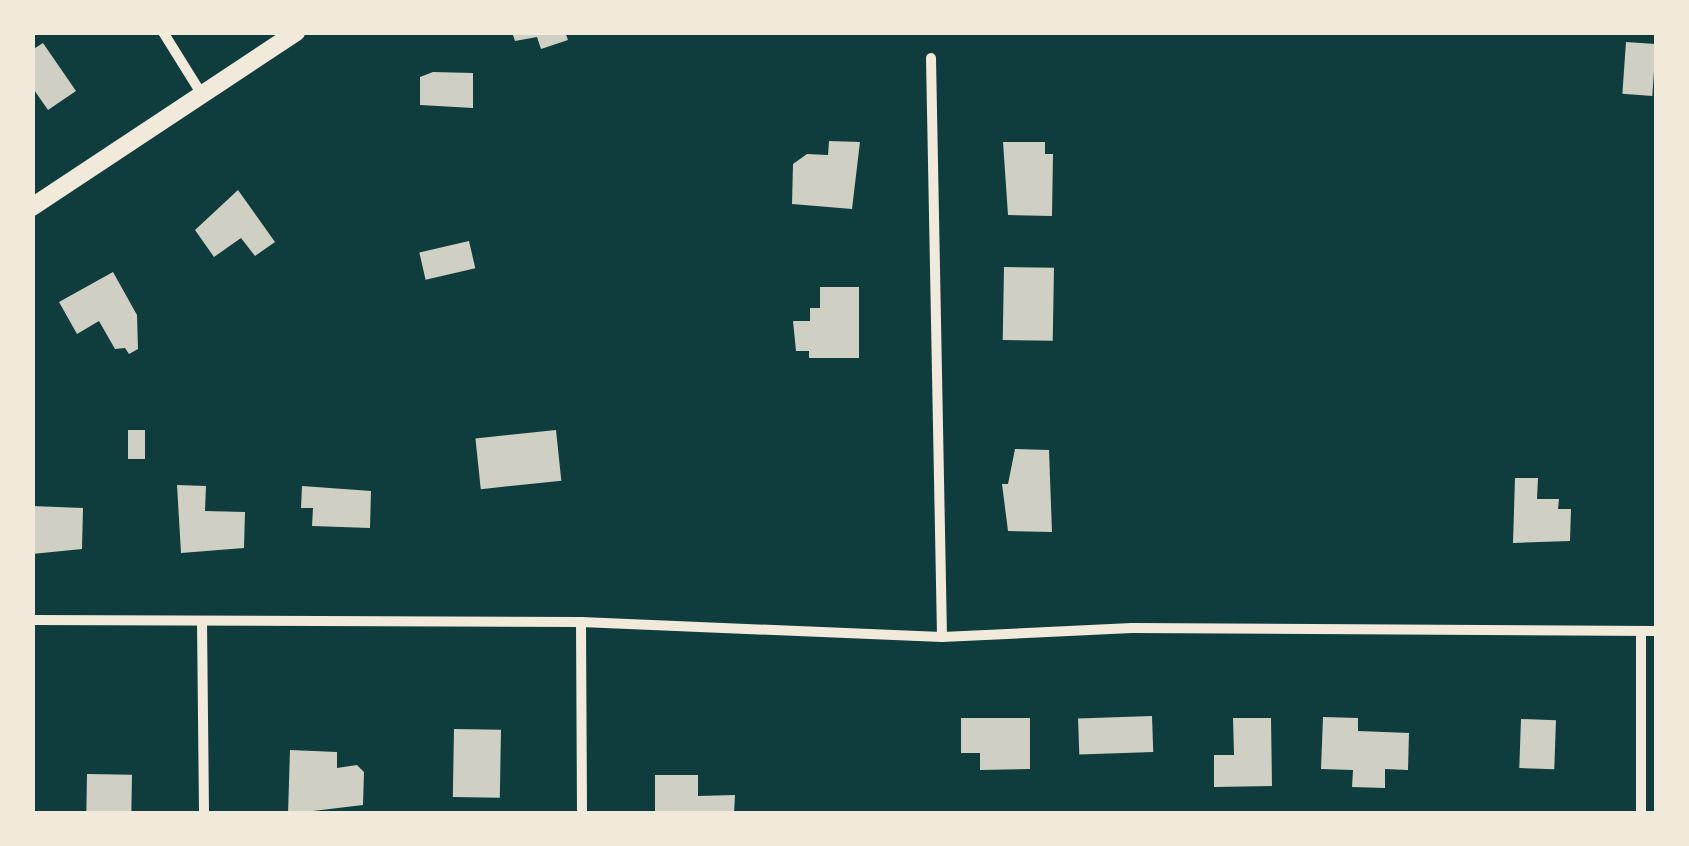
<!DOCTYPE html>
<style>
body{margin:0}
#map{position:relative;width:1689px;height:846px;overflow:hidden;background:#0f3d3e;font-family:"Archivo Narrow",sans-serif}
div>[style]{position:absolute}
.building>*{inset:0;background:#cfcfc3;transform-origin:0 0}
.minor>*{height:10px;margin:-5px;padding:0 5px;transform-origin:5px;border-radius:5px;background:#f1e9da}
.tertiary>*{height:18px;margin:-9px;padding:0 9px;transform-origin:9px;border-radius:9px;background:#f1e9da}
span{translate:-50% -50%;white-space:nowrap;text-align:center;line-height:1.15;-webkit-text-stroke:9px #f1e9da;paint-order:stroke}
.frame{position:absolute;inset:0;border:35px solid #f1e9da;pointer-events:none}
</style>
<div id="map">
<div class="building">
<div style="clip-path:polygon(512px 32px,565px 32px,568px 40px,541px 49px,537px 37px,515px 41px)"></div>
<div style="left:1626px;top:42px;width:30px;height:52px;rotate:4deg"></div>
<div style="clip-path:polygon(43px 43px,76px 91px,48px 110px,32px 87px,32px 50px)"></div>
<div style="clip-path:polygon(433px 72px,473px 73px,473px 108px,420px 105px,420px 77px)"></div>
<div style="clip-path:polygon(829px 141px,860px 142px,852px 209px,792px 204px,793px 164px,807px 154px,828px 155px)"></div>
<div style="clip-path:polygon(1003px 142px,1045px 142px,1045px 154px,1053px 154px,1052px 216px,1008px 215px)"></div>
<div style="clip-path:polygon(238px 190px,275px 242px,255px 256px,241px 238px,214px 257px,195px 230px)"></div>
<div style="left:469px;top:241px;width:28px;height:51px;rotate:77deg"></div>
<div style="left:1004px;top:267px;width:50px;height:73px;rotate:1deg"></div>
<div style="clip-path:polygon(113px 272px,137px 315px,138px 349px,129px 354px,125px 348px,115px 349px,99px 321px,77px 334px,59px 302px)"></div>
<div style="clip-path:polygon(820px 287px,859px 287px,859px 358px,809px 358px,809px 351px,796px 351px,793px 321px,810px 321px,810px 308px,820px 308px)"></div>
<div style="left:128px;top:430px;width:17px;height:29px"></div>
<div style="left:556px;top:430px;width:51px;height:81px;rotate:84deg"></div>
<div style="clip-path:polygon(1015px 449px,1049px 450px,1052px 532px,1008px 531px,1002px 484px,1008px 484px)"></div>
<div style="clip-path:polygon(1515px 478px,1538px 478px,1537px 499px,1559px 499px,1558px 509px,1571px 509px,1570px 541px,1513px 543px)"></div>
<div style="clip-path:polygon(177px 485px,206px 486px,205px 511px,245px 512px,244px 548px,181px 553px)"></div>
<div style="clip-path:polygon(302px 486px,371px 491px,370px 528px,312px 526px,313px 508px,301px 508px)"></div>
<div style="clip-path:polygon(32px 506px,83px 508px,82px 549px,32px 554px)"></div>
<div style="left:1152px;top:716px;width:36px;height:74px;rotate:88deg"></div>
<div style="clip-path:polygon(1323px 717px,1358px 718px,1358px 731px,1409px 733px,1408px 770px,1385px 769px,1385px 788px,1352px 787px,1353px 770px,1321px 769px)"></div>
<div style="clip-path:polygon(961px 718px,1030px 718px,1030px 769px,980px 770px,980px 753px,961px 753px)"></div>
<div style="clip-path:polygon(1233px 718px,1271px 718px,1272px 786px,1214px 787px,1214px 755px,1234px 755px)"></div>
<div style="left:1521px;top:719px;width:35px;height:49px;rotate:2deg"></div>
<div style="left:454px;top:729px;width:47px;height:68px;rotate:1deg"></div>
<div style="clip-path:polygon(290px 750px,337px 752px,337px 768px,357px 765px,364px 772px,363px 805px,288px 814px)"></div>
<div style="left:87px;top:774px;width:45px;height:40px;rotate:1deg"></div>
<div style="clip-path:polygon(655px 775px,698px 775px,698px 796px,735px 795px,734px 814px,655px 814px)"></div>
</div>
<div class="minor">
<div style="left:163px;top:32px;width:72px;rotate:58.1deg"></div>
<div style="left:931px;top:58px;width:579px;rotate:88.91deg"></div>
<div style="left:32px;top:620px;width:549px;rotate:0.21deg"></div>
<div style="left:581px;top:622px;width:361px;rotate:2.4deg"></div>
<div style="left:942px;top:637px;width:190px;rotate:-2.7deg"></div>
<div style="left:1132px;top:628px;width:524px;rotate:0.33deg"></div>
<div style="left:202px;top:621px;width:193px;rotate:89.4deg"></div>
<div style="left:581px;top:622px;width:192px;rotate:89.7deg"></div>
<div style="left:1641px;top:814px;width:183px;rotate:-90deg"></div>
</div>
<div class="tertiary">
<div style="left:32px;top:207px;width:317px;rotate:-33.5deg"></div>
</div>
<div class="frame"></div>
</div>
